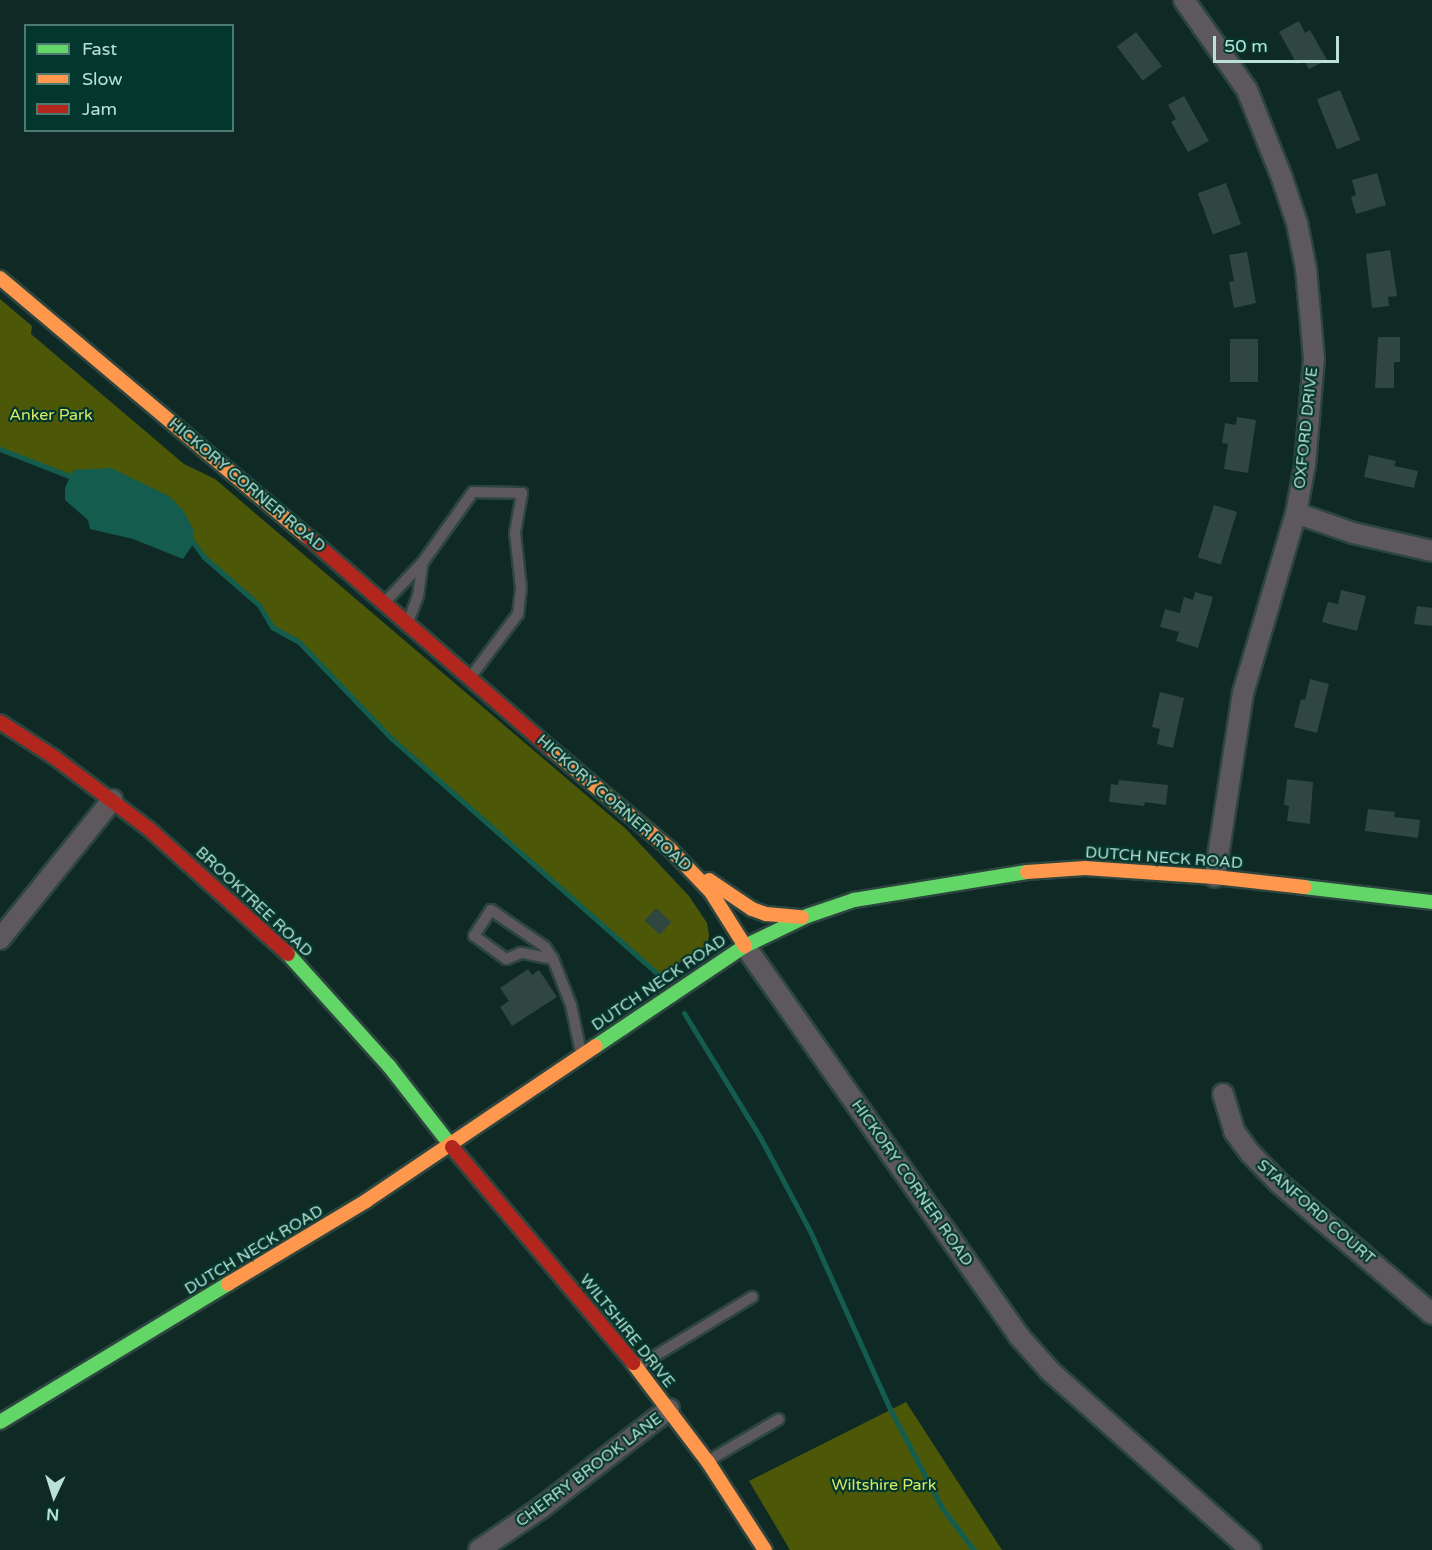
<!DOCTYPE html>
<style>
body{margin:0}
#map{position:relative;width:1432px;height:1550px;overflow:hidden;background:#0f2a25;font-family:"Varela Round",sans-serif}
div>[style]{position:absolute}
.green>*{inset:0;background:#4c5708}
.water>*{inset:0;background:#145d4e}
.stream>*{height:5px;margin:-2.5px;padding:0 2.5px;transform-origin:2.5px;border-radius:2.5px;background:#145d4e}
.building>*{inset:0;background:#304641;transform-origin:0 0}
.roads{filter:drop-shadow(2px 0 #2d453f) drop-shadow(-2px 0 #2d453f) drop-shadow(0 2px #2d453f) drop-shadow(0 -2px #2d453f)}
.lane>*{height:10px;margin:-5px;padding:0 5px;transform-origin:5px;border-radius:5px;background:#5c585b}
.street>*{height:20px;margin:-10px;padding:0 10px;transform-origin:10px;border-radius:10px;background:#5c585b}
.fast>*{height:14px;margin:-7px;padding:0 7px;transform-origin:7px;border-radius:7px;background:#63d668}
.slow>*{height:14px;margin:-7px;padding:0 7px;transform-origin:7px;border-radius:7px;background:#ff974d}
.jam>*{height:14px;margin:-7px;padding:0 7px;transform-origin:7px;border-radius:7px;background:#b3261e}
span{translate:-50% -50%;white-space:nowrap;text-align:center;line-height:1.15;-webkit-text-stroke:4.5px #03362c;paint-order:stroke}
.park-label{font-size:16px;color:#d9e965}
.street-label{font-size:16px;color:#b9e1d5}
.legend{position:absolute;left:24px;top:24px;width:210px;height:108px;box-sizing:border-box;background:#03362c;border:2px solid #4c7a70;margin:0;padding:8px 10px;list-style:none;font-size:18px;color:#b9e1d5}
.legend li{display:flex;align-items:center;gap:12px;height:30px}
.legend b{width:30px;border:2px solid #4c7a70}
.north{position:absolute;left:24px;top:1466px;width:60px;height:60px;-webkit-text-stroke:4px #03362c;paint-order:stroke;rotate:184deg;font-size:16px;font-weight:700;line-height:24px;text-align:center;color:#b9e1d5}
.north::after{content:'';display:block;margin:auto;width:21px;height:27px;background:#b9e1d5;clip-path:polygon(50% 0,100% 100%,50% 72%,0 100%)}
.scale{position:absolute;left:1213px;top:36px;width:126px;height:27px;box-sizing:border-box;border:3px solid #b9e1d5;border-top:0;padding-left:8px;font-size:18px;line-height:21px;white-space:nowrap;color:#b9e1d5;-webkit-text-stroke:4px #03362c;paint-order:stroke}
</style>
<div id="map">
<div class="green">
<div style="clip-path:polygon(0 299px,32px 326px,31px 334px,184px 464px,215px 479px,626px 829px,689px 896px,707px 923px,709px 936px,707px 945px,660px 976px,656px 974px,391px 738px,299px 642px,272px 627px,259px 605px,204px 557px,177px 520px,0 449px)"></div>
<div style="clip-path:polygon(906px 1402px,1002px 1550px,790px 1550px,749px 1481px)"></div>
</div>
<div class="water">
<div style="clip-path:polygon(111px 468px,169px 496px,183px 510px,194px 531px,192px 546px,183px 559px,133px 539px,90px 529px,88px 520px,65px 500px,65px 488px,73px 470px)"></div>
</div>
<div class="stream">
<div style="left:0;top:449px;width:83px;rotate:21.3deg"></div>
<div style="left:189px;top:537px;width:25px;rotate:53deg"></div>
<div style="left:204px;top:557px;width:73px;rotate:41.1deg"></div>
<div style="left:259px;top:605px;width:26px;rotate:59deg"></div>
<div style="left:272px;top:627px;width:31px;rotate:29deg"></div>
<div style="left:299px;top:642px;width:133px;rotate:46.2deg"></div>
<div style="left:391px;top:738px;width:359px;rotate:41.5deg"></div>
<div style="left:684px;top:1013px;width:145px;rotate:58.5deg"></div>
<div style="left:760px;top:1137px;width:106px;rotate:62deg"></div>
<div style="left:810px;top:1231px;width:195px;rotate:65.8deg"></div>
<div style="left:890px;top:1409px;width:112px;rotate:62.3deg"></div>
<div style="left:942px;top:1508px;width:53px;rotate:52.7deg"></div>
</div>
<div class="building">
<div style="clip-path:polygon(1299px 21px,1305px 33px,1310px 30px,1327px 60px,1309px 69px,1304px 60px,1297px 64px,1279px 32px)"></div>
<div style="left:1136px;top:32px;width:43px;height:24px;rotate:53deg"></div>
<div style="left:1340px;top:90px;width:54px;height:25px;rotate:68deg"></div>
<div style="clip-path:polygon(1184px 96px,1209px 141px,1188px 152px,1171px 122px,1176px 119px,1168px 105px)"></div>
<div style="clip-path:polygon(1377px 173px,1386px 205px,1356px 214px,1351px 197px,1356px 195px,1352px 180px)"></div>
<div style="left:1226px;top:183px;width:44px;height:30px;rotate:70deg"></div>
<div style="clip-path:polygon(1390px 250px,1397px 296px,1388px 297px,1389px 306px,1372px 308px,1366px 254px)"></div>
<div style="clip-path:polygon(1247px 252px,1256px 303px,1234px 308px,1229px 282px,1234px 281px,1229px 255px)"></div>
<div style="clip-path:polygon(1378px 337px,1400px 337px,1400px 362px,1394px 362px,1394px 388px,1375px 388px)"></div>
<div style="left:1258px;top:339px;width:43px;height:28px;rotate:90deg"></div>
<div style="clip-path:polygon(1237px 417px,1256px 420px,1248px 473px,1224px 469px,1228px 444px,1222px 443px,1225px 423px,1236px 425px)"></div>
<div style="clip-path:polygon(1369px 455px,1396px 461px,1394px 466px,1418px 471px,1414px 488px,1364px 477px)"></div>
<div style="left:1214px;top:505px;width:24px;height:55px;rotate:17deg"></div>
<div style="clip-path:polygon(1341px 590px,1366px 596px,1357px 631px,1322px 622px,1328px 602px,1338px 604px)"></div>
<div style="clip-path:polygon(1195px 592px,1213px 597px,1198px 648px,1176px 641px,1179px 632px,1160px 627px,1165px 609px,1180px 613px,1184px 597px,1193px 600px)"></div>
<div style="clip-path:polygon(1417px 606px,1432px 608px,1432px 626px,1414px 624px)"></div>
<div style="clip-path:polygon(1310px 679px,1329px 684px,1317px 733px,1294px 727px,1301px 699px,1305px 700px)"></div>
<div style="clip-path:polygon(1160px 692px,1184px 698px,1173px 748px,1157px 744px,1160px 729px,1152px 727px)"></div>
<div style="clip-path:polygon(1287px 779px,1313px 782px,1310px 824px,1287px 821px,1289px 806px,1284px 805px)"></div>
<div style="clip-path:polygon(1119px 780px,1168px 785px,1166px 805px,1145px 802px,1144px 806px,1109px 802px,1111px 784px,1118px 785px)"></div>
<div style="clip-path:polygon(1368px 809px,1395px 812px,1394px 817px,1420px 820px,1418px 838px,1365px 831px)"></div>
<div style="left:656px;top:908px;width:21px;height:17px;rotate:43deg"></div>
<div style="clip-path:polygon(528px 969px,532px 975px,539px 970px,557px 997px,512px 1026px,500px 1007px,509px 1001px,500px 988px)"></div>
</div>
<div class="roads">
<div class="lane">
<div style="left:387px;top:600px;width:52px;rotate:-46.5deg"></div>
<div style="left:423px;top:562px;width:86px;rotate:-54.5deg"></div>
<div style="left:473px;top:492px;width:49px;rotate:1.2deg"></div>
<div style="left:522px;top:493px;width:41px;rotate:99.9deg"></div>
<div style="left:515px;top:533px;width:54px;rotate:83.7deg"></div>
<div style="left:521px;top:587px;width:27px;rotate:96deg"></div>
<div style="left:518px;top:614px;width:81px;rotate:127deg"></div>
<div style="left:408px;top:622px;width:28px;rotate:-69deg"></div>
<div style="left:418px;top:596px;width:34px;rotate:-82deg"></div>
<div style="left:553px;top:959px;width:33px;rotate:-169deg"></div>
<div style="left:521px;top:953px;width:16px;rotate:158deg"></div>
<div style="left:506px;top:959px;width:39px;rotate:-144deg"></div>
<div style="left:474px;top:936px;width:31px;rotate:-57deg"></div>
<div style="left:491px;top:910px;width:65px;rotate:34.4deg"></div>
<div style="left:545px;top:947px;width:14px;rotate:56deg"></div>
<div style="left:553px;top:959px;width:49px;rotate:68.6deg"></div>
<div style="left:571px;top:1005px;width:49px;rotate:78.2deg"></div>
<div style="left:637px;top:1367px;width:135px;rotate:-31.3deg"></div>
<div style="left:708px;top:1461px;width:82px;rotate:-30.6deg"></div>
</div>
<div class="street">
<div style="left:1184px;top:0;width:110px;rotate:55deg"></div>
<div style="left:1247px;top:90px;width:95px;rotate:68.3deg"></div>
<div style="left:1282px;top:178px;width:47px;rotate:71.6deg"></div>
<div style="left:1297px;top:223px;width:47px;rotate:78.9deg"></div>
<div style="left:1306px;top:269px;width:89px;rotate:84.9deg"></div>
<div style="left:1314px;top:358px;width:107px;rotate:94.8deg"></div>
<div style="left:1305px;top:465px;width:49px;rotate:100.6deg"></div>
<div style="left:1296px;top:513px;width:188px;rotate:106.4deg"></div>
<div style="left:1243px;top:693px;width:186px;rotate:98.7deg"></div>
<div style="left:1296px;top:513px;width:60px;rotate:19.3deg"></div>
<div style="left:1353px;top:533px;width:81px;rotate:12.8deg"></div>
<div style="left:0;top:939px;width:179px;rotate:-51.1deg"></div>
<div style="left:745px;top:946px;width:477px;rotate:54.9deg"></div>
<div style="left:1019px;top:1336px;width:47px;rotate:48.5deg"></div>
<div style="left:1050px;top:1371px;width:269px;rotate:41.7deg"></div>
<div style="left:1223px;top:1094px;width:39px;rotate:73deg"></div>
<div style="left:1234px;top:1131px;width:27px;rotate:54deg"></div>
<div style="left:1250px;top:1153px;width:43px;rotate:45.9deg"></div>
<div style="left:1280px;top:1184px;width:200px;rotate:40.5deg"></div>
<div style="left:479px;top:1550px;width:75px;rotate:-34.1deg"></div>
<div style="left:541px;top:1508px;width:162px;rotate:-37.7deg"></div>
</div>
<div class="fast">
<div style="left:1304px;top:887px;width:129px;rotate:6.7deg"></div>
<div style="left:288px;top:954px;width:151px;rotate:48deg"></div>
<div style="left:389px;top:1066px;width:103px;rotate:52.1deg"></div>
<div style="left:596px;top:1046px;width:179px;rotate:-33.9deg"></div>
<div style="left:745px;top:946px;width:69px;rotate:-25.8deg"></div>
<div style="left:807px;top:916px;width:50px;rotate:-18.8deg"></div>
<div style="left:854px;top:900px;width:175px;rotate:-9.2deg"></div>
<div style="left:0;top:1422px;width:267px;rotate:-31.2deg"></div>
</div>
<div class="slow">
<div style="left:0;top:278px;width:402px;rotate:40.1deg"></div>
<div style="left:550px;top:748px;width:157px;rotate:40.1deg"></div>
<div style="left:670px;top:849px;width:59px;rotate:46.4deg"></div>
<div style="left:711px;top:892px;width:64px;rotate:57.8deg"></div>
<div style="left:1027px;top:872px;width:58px;rotate:-3.9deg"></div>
<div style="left:1085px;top:868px;width:130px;rotate:4deg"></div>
<div style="left:1215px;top:877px;width:90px;rotate:6.4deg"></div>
<div style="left:709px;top:880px;width:52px;rotate:34deg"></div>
<div style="left:752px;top:909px;width:15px;rotate:20deg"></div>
<div style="left:766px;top:914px;width:36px;rotate:5deg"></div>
<div style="left:228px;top:1284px;width:161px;rotate:-31deg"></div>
<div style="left:366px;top:1201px;width:277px;rotate:-34deg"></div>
<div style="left:633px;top:1363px;width:124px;rotate:52.9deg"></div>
<div style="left:708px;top:1462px;width:105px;rotate:57.1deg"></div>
</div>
<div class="jam">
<div style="left:308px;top:537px;width:321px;rotate:41.1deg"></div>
<div style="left:0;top:722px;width:64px;rotate:32.9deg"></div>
<div style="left:54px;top:757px;width:119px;rotate:37.2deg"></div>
<div style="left:149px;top:829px;width:187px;rotate:42deg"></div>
<div style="left:452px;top:1147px;width:282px;rotate:50deg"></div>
</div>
</div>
<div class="park-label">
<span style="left:51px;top:415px">Anker Park</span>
<span style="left:884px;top:1485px">Wiltshire Park</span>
</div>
<div class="street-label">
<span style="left:1306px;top:428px;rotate:-84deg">OXFORD DRIVE</span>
<span style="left:247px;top:485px;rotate:40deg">HICKORY CORNER ROAD</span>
<span style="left:614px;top:803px;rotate:41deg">HICKORY CORNER ROAD</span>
<span style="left:1164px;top:858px;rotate:4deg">DUTCH NECK ROAD</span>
<span style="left:254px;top:902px;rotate:43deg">BROOKTREE ROAD</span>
<span style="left:659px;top:983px;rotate:-34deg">DUTCH NECK ROAD</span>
<span style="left:912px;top:1183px;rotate:55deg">HICKORY CORNER ROAD</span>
<span style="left:1316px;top:1212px;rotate:41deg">STANFORD COURT</span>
<span style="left:254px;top:1250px;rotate:-31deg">DUTCH NECK ROAD</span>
<span style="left:627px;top:1331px;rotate:51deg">WILTSHIRE DRIVE</span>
<span style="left:589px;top:1470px;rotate:-37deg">CHERRY BROOK LANE</span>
</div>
<ul class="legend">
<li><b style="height:8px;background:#63d668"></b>Fast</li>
<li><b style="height:8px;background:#ff974d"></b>Slow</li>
<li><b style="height:8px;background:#b3261e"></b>Jam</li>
</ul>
<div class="north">N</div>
<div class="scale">50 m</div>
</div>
